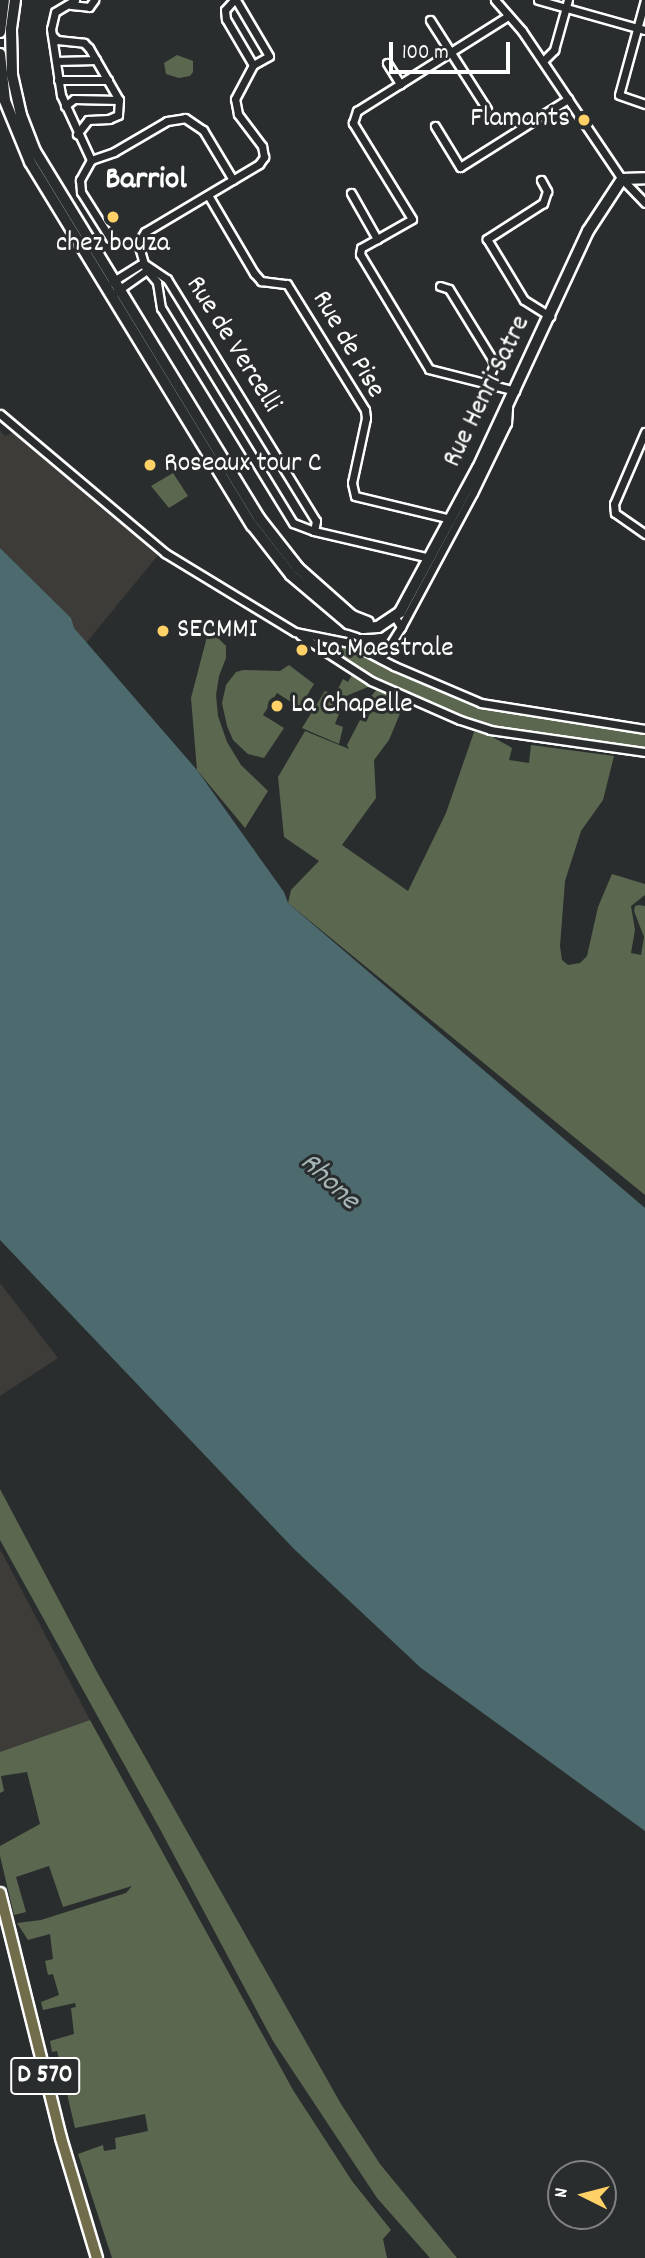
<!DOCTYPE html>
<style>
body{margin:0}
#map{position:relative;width:645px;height:2258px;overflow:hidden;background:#2a2d2e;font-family:Dekko,sans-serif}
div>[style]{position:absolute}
.built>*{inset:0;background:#3e3c39}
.green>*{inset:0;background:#5b684f}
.water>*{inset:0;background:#4d6b6e}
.roads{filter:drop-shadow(2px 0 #fff) drop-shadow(-2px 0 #fff) drop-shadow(0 2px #fff) drop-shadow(0 -2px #fff)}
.street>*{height:7px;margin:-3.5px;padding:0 3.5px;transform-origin:3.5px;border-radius:3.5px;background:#2a2d2e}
.secondary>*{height:10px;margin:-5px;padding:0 5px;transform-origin:5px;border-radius:5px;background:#2a2d2e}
.primary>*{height:10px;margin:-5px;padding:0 5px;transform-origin:5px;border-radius:5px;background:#716d4b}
.dots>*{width:19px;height:19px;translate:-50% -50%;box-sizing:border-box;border:4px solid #2a2d2e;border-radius:50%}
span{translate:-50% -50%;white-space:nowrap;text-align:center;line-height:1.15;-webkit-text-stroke:6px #2a2d2e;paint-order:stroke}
.shield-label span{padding:2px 5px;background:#2a2d2e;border:2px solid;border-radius:5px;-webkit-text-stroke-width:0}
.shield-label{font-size:26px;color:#fff;font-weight:700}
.poi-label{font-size:28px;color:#fff}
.right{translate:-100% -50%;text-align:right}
.left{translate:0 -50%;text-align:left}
.street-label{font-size:28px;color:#fff}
.water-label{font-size:30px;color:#a6b5b6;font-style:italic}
.quarter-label{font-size:32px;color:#fff;font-weight:700}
.north{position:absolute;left:547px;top:2160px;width:70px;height:70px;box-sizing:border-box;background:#2a2d2e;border:2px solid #7f8182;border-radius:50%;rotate:276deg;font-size:19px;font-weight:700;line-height:28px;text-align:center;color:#fff}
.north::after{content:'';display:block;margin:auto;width:24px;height:32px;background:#ffd166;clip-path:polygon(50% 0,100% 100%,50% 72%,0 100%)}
.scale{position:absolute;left:389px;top:42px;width:121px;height:32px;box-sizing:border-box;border:4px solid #fff;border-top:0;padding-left:9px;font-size:21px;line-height:24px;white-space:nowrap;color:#fff;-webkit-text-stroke:5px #2a2d2e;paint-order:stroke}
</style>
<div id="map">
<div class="built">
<div style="clip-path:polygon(0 430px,5px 436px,16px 431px,159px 554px,86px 643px,73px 627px,71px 618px,0 548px)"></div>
<div style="clip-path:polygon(0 1283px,58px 1358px,0 1396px)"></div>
<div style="clip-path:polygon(0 1549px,90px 1720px,0 1752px)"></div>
</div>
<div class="green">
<div style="clip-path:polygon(177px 55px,193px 61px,193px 72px,190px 76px,179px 78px,166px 74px,164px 63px)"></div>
<div style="clip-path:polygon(173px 473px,188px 496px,169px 508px,151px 486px)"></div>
<div style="clip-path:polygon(209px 629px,226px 646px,226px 658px,219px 676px,216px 695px,218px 716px,227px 742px,241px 765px,268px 791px,245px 828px,197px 770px,191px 698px)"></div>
<div style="clip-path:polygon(325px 642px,349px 648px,400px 674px,480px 708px,645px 732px,645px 748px,493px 728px,474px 723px,378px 681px,323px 647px)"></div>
<div style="clip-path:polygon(289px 665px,314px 684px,303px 702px,305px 706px,302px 709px,277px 693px,263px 715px,284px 728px,264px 758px,248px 754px,233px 740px,227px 726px,222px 703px,226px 685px,236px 672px,243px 670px,280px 671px)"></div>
<div style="clip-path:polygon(352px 675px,368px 684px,368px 687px,346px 696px,335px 724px,343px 727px,339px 744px,302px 728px,325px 691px,335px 695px,343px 679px,348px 682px)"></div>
<div style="clip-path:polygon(377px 689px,403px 701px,404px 704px,389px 740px,374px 760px,376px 798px,342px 845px,408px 891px,446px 813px,474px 732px,489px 735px,512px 748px,509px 760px,529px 763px,531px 745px,614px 756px,603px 800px,581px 831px,565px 881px,560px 946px,562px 960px,568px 965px,580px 963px,587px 956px,598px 907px,612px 874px,645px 884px,645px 895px,631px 906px,635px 930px,631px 953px,641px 955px,644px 937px,634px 911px,635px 906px,639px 905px,645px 906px,645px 1195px,288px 903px,291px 890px,319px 861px,284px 837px,278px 777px,305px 731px,349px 749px,347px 745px,360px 720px,366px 722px,371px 711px,377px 713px,380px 704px,369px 701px,367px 709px,365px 704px)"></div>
<div style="clip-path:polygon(0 1489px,97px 1672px,341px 2104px,380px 2164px,457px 2258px,430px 2258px,377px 2198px,273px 2041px,161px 1831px,0 1540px)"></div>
<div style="clip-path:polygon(90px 1720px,293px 2090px,352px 2181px,391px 2230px,383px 2239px,387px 2258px,112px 2258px,78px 2154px,103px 2145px,104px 2151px,116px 2149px,115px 2138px,148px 2131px,145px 2114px,75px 2128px,57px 2051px,52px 2052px,50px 2041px,74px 2034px,71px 2008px,76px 2007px,75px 2003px,43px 2010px,41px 2002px,59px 1995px,53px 1974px,48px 1975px,45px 1961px,53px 1959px,50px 1934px,28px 1940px,17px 1923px,41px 1920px,126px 1893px,132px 1886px,63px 1907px,49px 1866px,16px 1877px,26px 1912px,14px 1915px,0 1856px,0 1846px,40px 1824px,27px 1772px,1px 1776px,4px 1791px,0 1793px,0 1752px)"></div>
</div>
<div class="water">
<div style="clip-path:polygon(0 548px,71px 618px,74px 628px,197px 770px,284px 892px,288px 903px,645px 1208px,645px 1831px,421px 1668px,294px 1549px,0 1240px)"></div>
</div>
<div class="roads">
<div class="street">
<div style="left:75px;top:0;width:23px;rotate:149deg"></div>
<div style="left:55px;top:12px;width:17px;rotate:103deg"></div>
<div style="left:51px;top:29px;width:67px;rotate:81.4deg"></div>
<div style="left:61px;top:95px;width:72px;rotate:65.2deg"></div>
<div style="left:234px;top:0;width:13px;rotate:132deg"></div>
<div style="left:225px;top:10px;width:9px;rotate:84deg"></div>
<div style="left:226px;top:19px;width:53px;rotate:59.6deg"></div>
<div style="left:495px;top:0;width:41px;rotate:48.9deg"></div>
<div style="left:522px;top:31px;width:179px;rotate:56deg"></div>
<div style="left:622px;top:179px;width:33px;rotate:46deg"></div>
<div style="left:538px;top:0;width:111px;rotate:15.7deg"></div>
<div style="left:645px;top:0;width:98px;rotate:105.3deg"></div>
<div style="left:619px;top:95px;width:28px;rotate:19deg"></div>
<div style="left:71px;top:5px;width:18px;rotate:6deg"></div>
<div style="left:89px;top:7px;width:9px;rotate:-54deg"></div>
<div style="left:430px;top:20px;width:106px;rotate:57.4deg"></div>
<div style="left:52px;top:35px;width:7px;rotate:45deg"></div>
<div style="left:57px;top:40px;width:27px;rotate:6deg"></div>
<div style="left:84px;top:43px;width:7px;rotate:45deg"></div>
<div style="left:89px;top:48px;width:60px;rotate:60deg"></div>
<div style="left:119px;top:100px;width:15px;rotate:94deg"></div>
<div style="left:118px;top:115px;width:10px;rotate:156deg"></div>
<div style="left:109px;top:119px;width:21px;rotate:177deg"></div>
<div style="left:88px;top:120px;width:18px;rotate:128deg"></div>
<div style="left:56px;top:61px;width:40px;rotate:-1.4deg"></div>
<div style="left:543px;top:61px;width:16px;rotate:-45deg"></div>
<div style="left:554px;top:50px;width:52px;rotate:-74.4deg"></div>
<div style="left:387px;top:63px;width:25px;rotate:58deg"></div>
<div style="left:400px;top:84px;width:128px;rotate:-32.2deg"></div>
<div style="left:58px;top:80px;width:50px"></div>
<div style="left:65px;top:106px;width:11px;rotate:-38deg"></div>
<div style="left:74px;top:99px;width:45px;rotate:1.3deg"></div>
<div style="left:435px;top:126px;width:48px;rotate:58.6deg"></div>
<div style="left:460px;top:167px;width:128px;rotate:-32.2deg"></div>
<div style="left:91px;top:160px;width:24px;rotate:-19deg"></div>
<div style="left:114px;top:152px;width:61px;rotate:-30.3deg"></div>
<div style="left:167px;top:121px;width:18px;rotate:-9deg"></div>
<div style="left:185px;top:118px;width:22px;rotate:34deg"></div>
<div style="left:203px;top:130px;width:58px;rotate:59deg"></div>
<div style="left:91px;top:160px;width:23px;rotate:119deg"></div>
<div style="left:80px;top:180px;width:12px;rotate:85deg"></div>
<div style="left:81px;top:192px;width:54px;rotate:57.8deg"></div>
<div style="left:110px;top:238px;width:11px;rotate:27deg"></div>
<div style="left:120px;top:243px;width:18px"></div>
<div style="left:541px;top:180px;width:13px;rotate:61deg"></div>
<div style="left:547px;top:191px;width:13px;rotate:108deg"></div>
<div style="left:543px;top:203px;width:67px;rotate:147.3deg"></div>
<div style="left:487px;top:239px;width:71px;rotate:58.8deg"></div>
<div style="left:524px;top:300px;width:31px;rotate:32deg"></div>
<div style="left:351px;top:193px;width:53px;rotate:60.5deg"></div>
<div style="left:377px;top:239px;width:18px;rotate:151deg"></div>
<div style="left:361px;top:248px;width:6px;rotate:99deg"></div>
<div style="left:360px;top:254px;width:134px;rotate:59deg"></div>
<div style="left:429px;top:369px;width:89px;rotate:14.3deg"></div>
<div style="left:208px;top:195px;width:91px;rotate:59.5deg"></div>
<div style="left:254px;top:273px;width:11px;rotate:49deg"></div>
<div style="left:261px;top:281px;width:26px;rotate:7deg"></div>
<div style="left:287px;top:284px;width:148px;rotate:58.2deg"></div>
<div style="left:365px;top:410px;width:8px;rotate:83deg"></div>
<div style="left:366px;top:418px;width:66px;rotate:102.2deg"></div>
<div style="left:352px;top:483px;width:13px;rotate:77deg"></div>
<div style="left:355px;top:496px;width:99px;rotate:13.5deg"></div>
<div style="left:377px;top:239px;width:40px;rotate:-29.7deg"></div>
<div style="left:412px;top:219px;width:113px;rotate:-121.6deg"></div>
<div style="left:353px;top:123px;width:13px;rotate:-72deg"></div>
<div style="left:357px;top:111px;width:51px;rotate:-32.1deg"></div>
<div style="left:138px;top:243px;width:13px;rotate:-58deg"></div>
<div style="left:145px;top:232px;width:133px;rotate:-30.8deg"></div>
<div style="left:259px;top:164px;width:9px;rotate:-54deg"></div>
<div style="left:264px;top:157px;width:11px;rotate:-100deg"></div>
<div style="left:262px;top:146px;width:40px;rotate:-127deg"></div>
<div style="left:238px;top:114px;width:15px;rotate:-101deg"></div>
<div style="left:235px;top:99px;width:38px;rotate:-62deg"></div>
<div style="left:253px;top:65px;width:18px;rotate:-29deg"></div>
<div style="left:269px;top:56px;width:65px;rotate:-120.5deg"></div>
<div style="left:138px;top:243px;width:25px;rotate:74deg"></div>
<div style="left:112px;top:282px;width:36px;rotate:-32deg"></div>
<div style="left:143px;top:263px;width:29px;rotate:34deg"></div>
<div style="left:167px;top:279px;width:284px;rotate:58.4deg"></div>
<div style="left:316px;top:521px;width:10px;rotate:101deg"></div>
<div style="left:314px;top:531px;width:22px;rotate:-159deg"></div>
<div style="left:293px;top:523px;width:252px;rotate:-121.5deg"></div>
<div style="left:161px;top:308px;width:26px;rotate:-99deg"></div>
<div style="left:157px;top:282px;width:16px;rotate:-130deg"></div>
<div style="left:147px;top:270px;width:38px;rotate:145deg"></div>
<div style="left:440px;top:286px;width:9px;rotate:18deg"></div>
<div style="left:449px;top:289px;width:82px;rotate:58.4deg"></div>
<div style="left:492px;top:359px;width:6px;rotate:72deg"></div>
<div style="left:494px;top:365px;width:21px;rotate:113deg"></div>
<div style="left:0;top:414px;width:216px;rotate:40.1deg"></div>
<div style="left:165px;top:553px;width:152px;rotate:31.3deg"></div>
<div style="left:295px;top:632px;width:56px;rotate:11.3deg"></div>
<div style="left:350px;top:643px;width:50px;rotate:27.6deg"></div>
<div style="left:394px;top:666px;width:95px;rotate:23deg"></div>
<div style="left:481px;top:703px;width:166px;rotate:9deg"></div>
<div style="left:645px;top:432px;width:78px;rotate:113.3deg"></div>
<div style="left:614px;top:504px;width:9px;rotate:84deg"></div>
<div style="left:615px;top:513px;width:37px;rotate:35deg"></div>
<div style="left:314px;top:531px;width:119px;rotate:13.1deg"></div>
<div style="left:401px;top:627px;width:152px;rotate:-61.8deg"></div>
<div style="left:473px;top:493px;width:78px;rotate:-64.1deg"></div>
<div style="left:507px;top:423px;width:16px;rotate:-86deg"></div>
<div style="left:300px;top:635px;width:85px;rotate:32.9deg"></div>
<div style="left:371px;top:681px;width:97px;rotate:23.7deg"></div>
<div style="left:460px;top:720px;width:32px;rotate:18deg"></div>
<div style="left:490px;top:730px;width:157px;rotate:8.1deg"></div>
<div style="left:381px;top:659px;width:38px;rotate:-58deg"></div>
<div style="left:401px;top:627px;width:12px;rotate:-121deg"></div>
</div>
<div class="secondary">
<div style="left:15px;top:0;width:30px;rotate:98deg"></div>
<div style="left:11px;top:30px;width:45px;rotate:88.7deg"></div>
<div style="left:12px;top:75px;width:41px;rotate:77.3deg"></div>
<div style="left:21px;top:115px;width:39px;rotate:69deg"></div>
<div style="left:35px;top:151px;width:430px;rotate:58.6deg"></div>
<div style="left:259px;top:518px;width:63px;rotate:52deg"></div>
<div style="left:298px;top:568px;width:72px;rotate:41.6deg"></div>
<div style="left:352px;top:616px;width:17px;rotate:21deg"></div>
<div style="left:0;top:32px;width:32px;rotate:-83deg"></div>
<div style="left:0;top:54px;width:47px;rotate:83.9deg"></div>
<div style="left:5px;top:101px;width:66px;rotate:67.7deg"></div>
<div style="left:30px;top:162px;width:426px;rotate:58.6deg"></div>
<div style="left:252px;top:525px;width:63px;rotate:52deg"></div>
<div style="left:291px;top:575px;width:75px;rotate:40.1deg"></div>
<div style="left:348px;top:623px;width:16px;rotate:18deg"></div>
<div style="left:363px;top:628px;width:15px;rotate:-4deg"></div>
<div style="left:378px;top:627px;width:27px;rotate:-34deg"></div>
<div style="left:400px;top:612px;width:164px;rotate:-61.6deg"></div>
<div style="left:478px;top:468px;width:261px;rotate:-65.1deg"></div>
<div style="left:588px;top:231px;width:62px;rotate:-56.8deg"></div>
<div style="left:622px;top:179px;width:23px;rotate:-2deg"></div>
</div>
<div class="primary">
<div style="left:0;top:1893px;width:252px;rotate:76deg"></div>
<div style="left:61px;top:2138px;width:125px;rotate:73.3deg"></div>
</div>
</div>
<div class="dots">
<div style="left:584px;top:120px;background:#ffd166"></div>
<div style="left:113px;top:217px;background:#ffd166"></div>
<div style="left:150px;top:465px;background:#ffd166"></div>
<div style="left:163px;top:631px;background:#ffd166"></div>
<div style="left:302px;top:650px;background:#ffd166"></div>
<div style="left:277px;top:706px;background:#ffd166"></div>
</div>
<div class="shield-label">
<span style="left:45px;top:2076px">D 570</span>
</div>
<div class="poi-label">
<span class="right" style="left:570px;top:120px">Flamants</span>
<span style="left:113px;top:245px">chez bouza</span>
<span class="left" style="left:164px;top:465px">Roseaux tour C</span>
<span class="left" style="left:177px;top:631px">SECMMI</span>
<span class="left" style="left:316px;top:650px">La Maestrale</span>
<span class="left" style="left:291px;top:706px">La Chapelle</span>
</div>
<div class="street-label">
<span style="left:232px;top:345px;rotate:58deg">Rue de Vercelli</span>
<span style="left:347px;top:345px;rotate:60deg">Rue de Pise</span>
<span style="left:488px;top:392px;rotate:-64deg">Rue Henri Satre</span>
</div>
<div class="water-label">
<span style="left:328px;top:1183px;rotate:43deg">Rhone</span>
</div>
<div class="quarter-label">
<span style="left:146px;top:181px">Barriol</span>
</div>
<div class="north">N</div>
<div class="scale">100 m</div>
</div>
